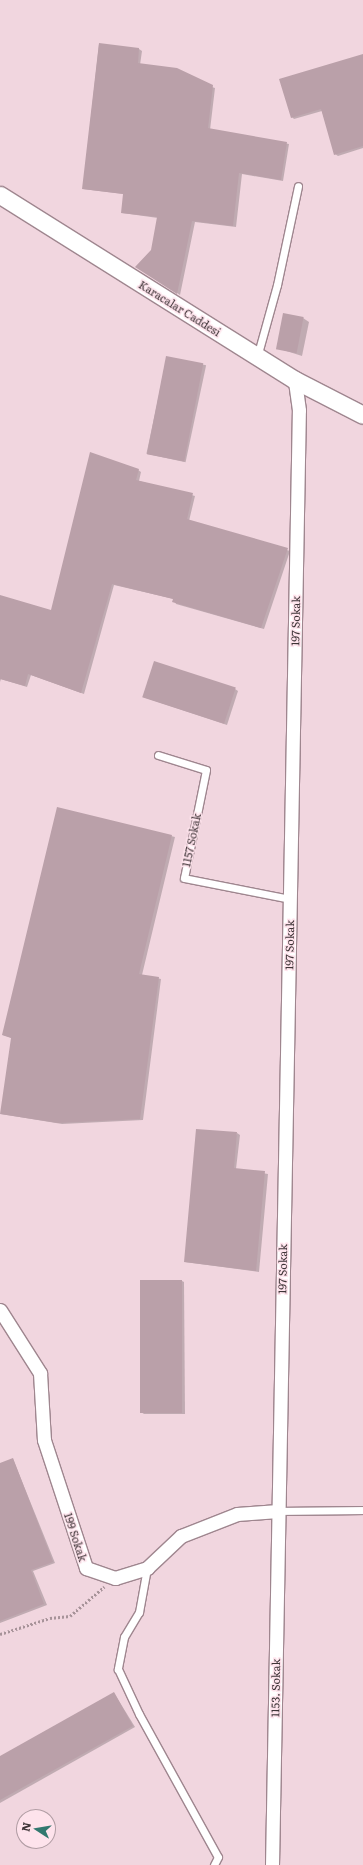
<!DOCTYPE html>
<style>
body{margin:0}
#map{position:relative;width:363px;height:1865px;overflow:hidden;background:#f1d6df;font-family:Literata,serif}
div>[style]{position:absolute}
.shadow>*{inset:0;background:#0003;transform-origin:0 0}
.building>*{inset:0;background:#baa0a9;transform-origin:0 0}
.path>*{height:2.5px;margin-top:-1.25px;transform-origin:0;background:repeating-linear-gradient(90deg,#a79399 0 2px,transparent 0 4px)}
.roads{filter:drop-shadow(1px 0 #9f868f) drop-shadow(-1px 0 #9f868f) drop-shadow(0 1px #9f868f) drop-shadow(0 -1px #9f868f)}
.service>*{height:7px;margin:-3.5px;padding:0 3.5px;transform-origin:3.5px;border-radius:3.5px;background:#fff}
.minor>*{height:13px;margin:-6.5px;padding:0 6.5px;transform-origin:6.5px;border-radius:6.5px;background:#fff}
.tertiary>*{height:17px;margin:-8.5px;padding:0 8.5px;transform-origin:8.5px;border-radius:8.5px;background:#fff}
span{translate:-50% -50%;white-space:nowrap;text-align:center;line-height:1.15;-webkit-text-stroke:3px #fee3ec;paint-order:stroke}
.street-label{font-size:11px;color:#3e3437}
.north{position:absolute;left:16px;top:1809px;width:40px;height:40px;box-sizing:border-box;background:#fee3ec;border:1px solid #b19da4;border-radius:50%;rotate:282deg;font-size:11px;font-weight:700;line-height:16px;text-align:center;color:#3e3437}
.north::after{content:'';display:block;margin:auto;width:14px;height:18px;background:#32786f;clip-path:polygon(50% 0,100% 100%,50% 72%,0 100%)}
</style>
<div id="map">
<div class="shadow">
<div style="clip-path:polygon(99px 44px,139px 49px,142px 51px,140px 65px,215px 88px,210px 130px,289px 144px,283px 181px,242px 174px,236px 227px,195px 222px,180px 295px,137px 266px,152px 250px,158px 218px,122px 213px,124px 194px,83px 189px)"></div>
<div style="clip-path:polygon(363px 55px,363px 148px,338px 156px,335px 154px,322px 111px,294px 119px,292px 117px)"></div>
<div style="clip-path:polygon(303px 318px,309px 322px,302px 356px,277px 348px)"></div>
<div style="left:167px;top:357px;width:40px;height:99px;rotate:12deg"></div>
<div style="clip-path:polygon(138px 470px,141px 472px,139px 481px,195px 496px,189px 521px,290px 551px,264px 629px,176px 604px,174px 599px,114px 585px,84px 694px,31px 675px,27px 687px,1px 679px,0 682px,0 596px,52px 611px)"></div>
<div style="clip-path:polygon(235px 689px,238px 691px,227px 725px,143px 697px)"></div>
<div style="clip-path:polygon(58px 808px,175px 837px,142px 975px,161px 979px,143px 1120px,62px 1124px,1px 1114px,12px 1038px,3px 1035px)"></div>
<div style="clip-path:polygon(237px 1133px,240px 1135px,236px 1169px,268px 1174px,259px 1272px,185px 1262px)"></div>
<div style="clip-path:polygon(182px 1281px,184px 1282px,185px 1414px,144px 1414px,141px 1412px)"></div>
<div style="clip-path:polygon(13px 1459px,55px 1563px,33px 1571px,47px 1605px,0 1623px,0 1464px)"></div>
<div style="clip-path:polygon(114px 1693px,135px 1727px,0 1803px,0 1757px)"></div>
</div>
<div class="building">
<div style="clip-path:polygon(99px 43px,139px 48px,138px 63px,177px 68px,213px 85px,208px 128px,287px 142px,281px 180px,239px 173px,233px 226px,192px 221px,177px 294px,135px 267px,151px 250px,157px 217px,121px 213px,123px 194px,82px 189px)"></div>
<div style="clip-path:polygon(363px 54px,363px 146px,334px 155px,321px 109px,291px 118px,279px 79px)"></div>
<div style="left:283px;top:313px;width:21px;height:37px;rotate:11deg"></div>
<div style="left:166px;top:356px;width:38px;height:100px;rotate:11deg"></div>
<div style="clip-path:polygon(90px 452px,139px 469px,136px 480px,193px 493px,187px 519px,288px 548px,261px 628px,172px 602px,173px 599px,112px 584px,81px 693px,28px 674px,25px 686px,0 679px,0 595px,51px 610px)"></div>
<div style="left:154px;top:661px;width:86px;height:38px;rotate:18deg"></div>
<div style="clip-path:polygon(57px 807px,172px 835px,139px 974px,159px 977px,140px 1119px,58px 1123px,0 1114px,11px 1038px,2px 1035px)"></div>
<div style="clip-path:polygon(196px 1129px,237px 1132px,234px 1168px,265px 1171px,256px 1271px,184px 1262px)"></div>
<div style="left:140px;top:1280px;width:42px;height:133px"></div>
<div style="clip-path:polygon(13px 1458px,53px 1562px,31px 1570px,44px 1604px,0 1621px,0 1463px)"></div>
<div style="clip-path:polygon(114px 1692px,133px 1726px,0 1800px,0 1756px)"></div>
</div>
<div class="path">
<div style="left:0;top:1634px;width:52px;rotate:-17.7deg"></div>
<div style="left:50px;top:1618px;width:20px;rotate:-6deg"></div>
<div style="left:70px;top:1616px;width:45px;rotate:-40.5deg"></div>
</div>
<div class="roads">
<div class="service">
<div style="left:257px;top:357px;width:75px;rotate:-74.5deg"></div>
<div style="left:277px;top:285px;width:101px;rotate:-78deg"></div>
<div style="left:158px;top:755px;width:50px;rotate:17.4deg"></div>
<div style="left:206px;top:770px;width:110px;rotate:101.5deg"></div>
<div style="left:184px;top:878px;width:108px;rotate:11.2deg"></div>
<div style="left:278px;top:1511px;width:85px;rotate:-0.7deg"></div>
<div style="left:147px;top:1568px;width:45px;rotate:100.3deg"></div>
<div style="left:139px;top:1612px;width:29px;rotate:121deg"></div>
<div style="left:124px;top:1637px;width:33px;rotate:101deg"></div>
<div style="left:118px;top:1669px;width:50px;rotate:65deg"></div>
<div style="left:139px;top:1714px;width:163px;rotate:61.1deg"></div>
<div style="left:218px;top:1857px;width:9px;rotate:117deg"></div>
</div>
<div class="minor">
<div style="left:0;top:1310px;width:75px;rotate:57.6deg"></div>
<div style="left:40px;top:1373px;width:67px;rotate:86.6deg"></div>
<div style="left:44px;top:1440px;width:135px;rotate:71.8deg"></div>
<div style="left:86px;top:1568px;width:31px;rotate:19deg"></div>
<div style="left:115px;top:1578px;width:34px;rotate:-17deg"></div>
<div style="left:147px;top:1568px;width:47px;rotate:-43.3deg"></div>
<div style="left:181px;top:1536px;width:60px;rotate:-21.4deg"></div>
<div style="left:237px;top:1514px;width:41px;rotate:-4.2deg"></div>
<div style="left:272px;top:1865px;width:1455px;rotate:-88.94deg"></div>
<div style="left:299px;top:410px;width:30px;rotate:-98deg"></div>
</div>
<div class="tertiary">
<div style="left:0;top:195px;width:348px;rotate:32.1deg"></div>
<div style="left:295px;top:380px;width:76px;rotate:27.2deg"></div>
</div>
</div>
<div class="street-label">
<span style="left:180px;top:308px;rotate:32deg">Karacalar Caddesi</span>
<span style="left:295px;top:621px;rotate:-89deg">197 Sokak</span>
<span style="left:191px;top:840px;rotate:-78deg">1157 Sokak</span>
<span style="left:289px;top:945px;rotate:-89deg">197 Sokak</span>
<span style="left:282px;top:1269px;rotate:-89deg">197 Sokak</span>
<span style="left:76px;top:1537px;rotate:72deg">199 Sokak</span>
<span style="left:275px;top:1688px;rotate:-89deg">1153. Sokak</span>
</div>
<div class="north">N</div>
</div>
